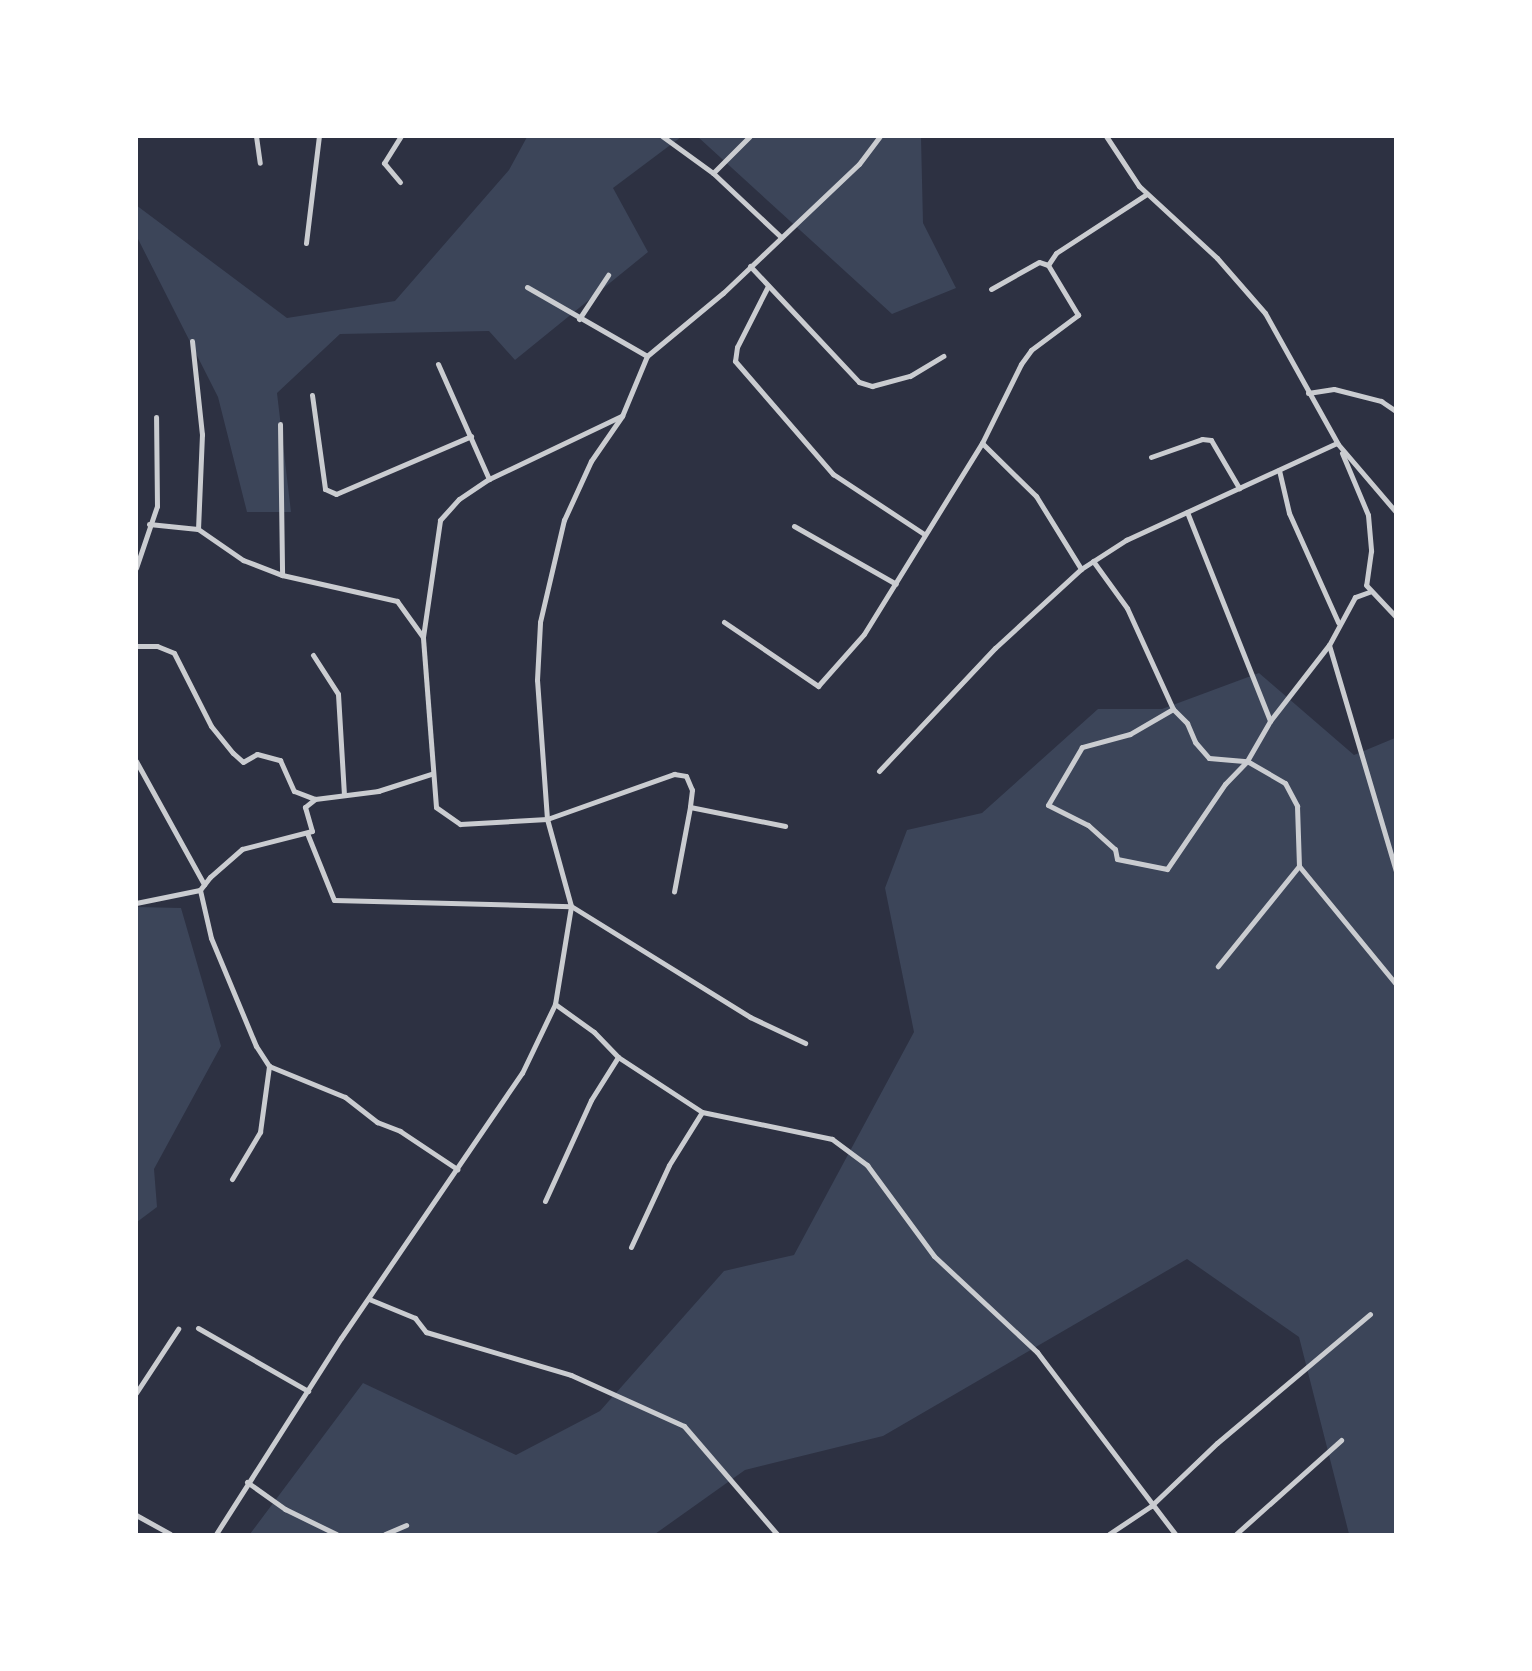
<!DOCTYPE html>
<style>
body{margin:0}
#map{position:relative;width:1532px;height:1671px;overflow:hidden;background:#2d3142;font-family:"Source Sans 3",sans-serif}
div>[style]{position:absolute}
.green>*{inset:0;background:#3c4559}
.minor>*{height:5px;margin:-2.5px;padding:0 2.5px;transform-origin:2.5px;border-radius:2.5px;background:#caccd0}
span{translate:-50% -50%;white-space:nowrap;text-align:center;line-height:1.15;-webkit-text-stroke:7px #fff;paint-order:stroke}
.frame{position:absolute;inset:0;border:138px solid #fff;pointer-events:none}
</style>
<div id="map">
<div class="green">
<div style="clip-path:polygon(527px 137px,681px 137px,613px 188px,648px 252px,515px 360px,489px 331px,340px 334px,277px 393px,291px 512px,247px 512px,218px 397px,137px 237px,136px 205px,287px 318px,395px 301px,509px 170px)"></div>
<div style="clip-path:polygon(698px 137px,921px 137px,923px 223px,956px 288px,892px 314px)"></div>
<div style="clip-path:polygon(1259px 673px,1354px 755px,1395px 738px,1395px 1534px,1349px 1534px,1299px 1337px,1187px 1259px,883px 1436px,745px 1470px,655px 1534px,250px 1534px,363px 1383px,516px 1455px,600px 1411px,724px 1271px,794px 1255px,914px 1032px,885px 888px,907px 830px,982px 813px,1098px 709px,1162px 709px)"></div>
<div style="clip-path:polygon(137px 907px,181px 908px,221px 1046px,154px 1169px,157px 1207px,137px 1222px)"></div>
</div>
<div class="minor">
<div style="left:256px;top:136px;width:27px;rotate:82deg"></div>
<div style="left:662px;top:136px;width:63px;rotate:36deg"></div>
<div style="left:713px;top:173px;width:93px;rotate:43.3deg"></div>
<div style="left:1106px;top:136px;width:60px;rotate:56.6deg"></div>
<div style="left:1139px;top:186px;width:106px;rotate:42.7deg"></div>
<div style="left:1217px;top:258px;width:73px;rotate:48.9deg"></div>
<div style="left:1265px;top:313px;width:150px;rotate:60.9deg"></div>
<div style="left:713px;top:173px;width:52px;rotate:-45deg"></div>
<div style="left:400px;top:182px;width:25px;rotate:-130deg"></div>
<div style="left:384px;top:163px;width:32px;rotate:-58deg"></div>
<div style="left:306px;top:243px;width:108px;rotate:-83.1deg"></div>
<div style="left:1048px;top:265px;width:14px;rotate:-56deg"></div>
<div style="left:1056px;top:253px;width:108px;rotate:-33deg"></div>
<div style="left:750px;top:266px;width:159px;rotate:46.8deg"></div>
<div style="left:859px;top:382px;width:14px;rotate:17deg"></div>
<div style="left:872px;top:386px;width:39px;rotate:-15deg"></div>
<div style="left:910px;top:376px;width:39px;rotate:-31deg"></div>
<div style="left:768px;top:286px;width:68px;rotate:116.9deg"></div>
<div style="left:737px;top:347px;width:14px;rotate:98deg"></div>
<div style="left:735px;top:361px;width:150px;rotate:49.1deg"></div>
<div style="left:833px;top:474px;width:109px;rotate:33.4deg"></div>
<div style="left:527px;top:287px;width:138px;rotate:29.9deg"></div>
<div style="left:579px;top:319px;width:53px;rotate:-56.6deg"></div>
<div style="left:192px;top:341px;width:94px;rotate:83.9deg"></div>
<div style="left:202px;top:434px;width:95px;rotate:92.4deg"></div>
<div style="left:438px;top:364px;width:126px;rotate:66.1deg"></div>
<div style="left:1308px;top:393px;width:26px;rotate:-9deg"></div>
<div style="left:1334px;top:389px;width:49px;rotate:14.3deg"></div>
<div style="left:1381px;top:401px;width:18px;rotate:34deg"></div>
<div style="left:312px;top:395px;width:95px;rotate:82.1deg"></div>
<div style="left:325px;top:489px;width:12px;rotate:24deg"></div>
<div style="left:336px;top:494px;width:147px;rotate:-23.2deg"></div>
<div style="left:280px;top:424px;width:151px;rotate:89.2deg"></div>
<div style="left:982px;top:443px;width:76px;rotate:44.5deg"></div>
<div style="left:1036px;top:496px;width:86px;rotate:58.3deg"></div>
<div style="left:1342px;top:453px;width:67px;rotate:67.2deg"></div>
<div style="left:1368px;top:515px;width:36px;rotate:85deg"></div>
<div style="left:1371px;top:551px;width:34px;rotate:98deg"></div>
<div style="left:1366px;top:585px;width:44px;rotate:46.8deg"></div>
<div style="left:1151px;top:457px;width:54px;rotate:-19.4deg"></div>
<div style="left:1202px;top:439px;width:9px;rotate:6deg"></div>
<div style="left:1211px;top:440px;width:56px;rotate:59.7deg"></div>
<div style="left:1279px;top:470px;width:44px;rotate:76.9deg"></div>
<div style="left:1289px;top:513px;width:120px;rotate:65.8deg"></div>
<div style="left:1187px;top:512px;width:225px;rotate:68.3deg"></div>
<div style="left:149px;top:524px;width:49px;rotate:5.8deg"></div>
<div style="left:198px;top:529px;width:55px;rotate:34.6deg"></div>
<div style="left:243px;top:560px;width:42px;rotate:21deg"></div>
<div style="left:282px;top:575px;width:118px;rotate:12.7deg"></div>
<div style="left:397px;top:601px;width:44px;rotate:54.2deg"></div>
<div style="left:794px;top:526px;width:117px;rotate:29.6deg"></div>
<div style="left:1093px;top:561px;width:58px;rotate:54.1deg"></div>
<div style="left:1127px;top:608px;width:111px;rotate:65.5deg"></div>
<div style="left:1173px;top:709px;width:20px;rotate:45deg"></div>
<div style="left:1187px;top:723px;width:21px;rotate:67deg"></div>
<div style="left:1195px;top:742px;width:21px;rotate:49deg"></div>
<div style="left:1209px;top:758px;width:38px;rotate:5deg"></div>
<div style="left:1247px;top:761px;width:44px;rotate:30.1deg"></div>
<div style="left:1285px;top:783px;width:26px;rotate:62deg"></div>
<div style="left:1297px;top:806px;width:60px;rotate:88.1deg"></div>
<div style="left:1299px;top:866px;width:129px;rotate:129deg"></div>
<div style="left:136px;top:568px;width:65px;rotate:-71.3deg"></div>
<div style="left:157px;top:506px;width:89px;rotate:-90.6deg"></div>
<div style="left:1369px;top:592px;width:15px;rotate:160deg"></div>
<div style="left:1355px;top:597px;width:55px;rotate:118.4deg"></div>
<div style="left:1329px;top:645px;width:236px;rotate:73.5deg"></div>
<div style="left:724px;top:622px;width:114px;rotate:34.2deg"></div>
<div style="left:818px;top:686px;width:69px;rotate:-48.5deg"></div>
<div style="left:864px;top:634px;width:225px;rotate:-58.3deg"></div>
<div style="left:982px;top:443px;width:88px;rotate:-63.7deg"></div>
<div style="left:1021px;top:364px;width:17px;rotate:-54deg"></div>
<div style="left:1031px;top:350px;width:59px;rotate:-36.7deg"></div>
<div style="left:1078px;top:315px;width:58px;rotate:-121deg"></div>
<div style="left:1048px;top:265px;width:9px;rotate:-162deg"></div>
<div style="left:1039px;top:262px;width:55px;rotate:150.6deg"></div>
<div style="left:136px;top:646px;width:21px"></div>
<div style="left:157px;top:646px;width:18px;rotate:22deg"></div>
<div style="left:174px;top:653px;width:82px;rotate:63.1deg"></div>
<div style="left:211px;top:726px;width:35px;rotate:51deg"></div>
<div style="left:233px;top:753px;width:13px;rotate:42deg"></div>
<div style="left:243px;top:762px;width:16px;rotate:-30deg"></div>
<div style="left:257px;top:754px;width:24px;rotate:15deg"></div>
<div style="left:280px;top:760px;width:34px;rotate:66deg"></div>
<div style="left:294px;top:791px;width:22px;rotate:21deg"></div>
<div style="left:315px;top:799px;width:64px;rotate:-7.2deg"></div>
<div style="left:378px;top:791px;width:56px;rotate:-17.8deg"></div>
<div style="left:313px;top:655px;width:46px;rotate:57.3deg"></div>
<div style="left:338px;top:694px;width:100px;rotate:86.6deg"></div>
<div style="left:1173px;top:709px;width:50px;rotate:149.8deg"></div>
<div style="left:1130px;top:734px;width:50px;rotate:164.8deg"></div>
<div style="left:1082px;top:747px;width:67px;rotate:120.4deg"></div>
<div style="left:1048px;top:805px;width:45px;rotate:26.6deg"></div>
<div style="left:1088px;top:825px;width:36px;rotate:42deg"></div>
<div style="left:1115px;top:849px;width:10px;rotate:79deg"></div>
<div style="left:1117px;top:859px;width:51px;rotate:11.3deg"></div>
<div style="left:1167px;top:869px;width:103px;rotate:-55.7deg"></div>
<div style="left:1225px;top:784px;width:32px;rotate:-46deg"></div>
<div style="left:1247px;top:761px;width:46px;rotate:-60.1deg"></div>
<div style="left:1270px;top:721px;width:96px;rotate:-52.2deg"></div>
<div style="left:136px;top:761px;width:141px;rotate:61.1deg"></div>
<div style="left:879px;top:771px;width:169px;rotate:-46.7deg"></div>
<div style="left:995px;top:648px;width:117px;rotate:-42.6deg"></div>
<div style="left:1081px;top:569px;width:54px;rotate:-32.8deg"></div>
<div style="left:1126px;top:540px;width:232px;rotate:-24.7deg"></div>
<div style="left:1337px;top:443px;width:91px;rotate:49.5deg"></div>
<div style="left:315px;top:799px;width:13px;rotate:141deg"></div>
<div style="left:305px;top:807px;width:25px;rotate:74deg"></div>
<div style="left:312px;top:831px;width:72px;rotate:165.6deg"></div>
<div style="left:242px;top:849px;width:43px;rotate:138.8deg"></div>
<div style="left:210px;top:877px;width:16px;rotate:128deg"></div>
<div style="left:200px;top:890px;width:49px;rotate:77.1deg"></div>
<div style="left:211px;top:938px;width:117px;rotate:67.4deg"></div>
<div style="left:256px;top:1046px;width:24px;rotate:57deg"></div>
<div style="left:269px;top:1066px;width:82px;rotate:22.2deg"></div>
<div style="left:345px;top:1097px;width:41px;rotate:38deg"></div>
<div style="left:377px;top:1122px;width:25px;rotate:21deg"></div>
<div style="left:400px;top:1131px;width:69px;rotate:33.7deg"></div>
<div style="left:690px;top:807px;width:97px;rotate:11.3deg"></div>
<div style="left:550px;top:818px;width:132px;rotate:-19.5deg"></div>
<div style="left:674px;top:774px;width:12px;rotate:9deg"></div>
<div style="left:686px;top:776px;width:15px;rotate:67deg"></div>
<div style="left:692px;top:790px;width:17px;rotate:97deg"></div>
<div style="left:690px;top:807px;width:86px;rotate:100.7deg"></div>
<div style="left:547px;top:819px;width:87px;rotate:176.7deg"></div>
<div style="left:460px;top:824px;width:29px;rotate:-145deg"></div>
<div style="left:436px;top:807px;width:170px;rotate:-94.4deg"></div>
<div style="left:423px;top:637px;width:118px;rotate:-81.7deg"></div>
<div style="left:440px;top:520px;width:28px;rotate:-48deg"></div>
<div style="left:459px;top:499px;width:36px;rotate:-34deg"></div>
<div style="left:489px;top:479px;width:146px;rotate:-25.5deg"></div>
<div style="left:307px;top:833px;width:72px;rotate:68.1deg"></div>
<div style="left:334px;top:900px;width:237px;rotate:1.5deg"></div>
<div style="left:571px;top:906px;width:211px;rotate:31.8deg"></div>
<div style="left:750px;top:1017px;width:61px;rotate:25.3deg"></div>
<div style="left:1299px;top:866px;width:153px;rotate:50.6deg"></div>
<div style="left:136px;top:903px;width:65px;rotate:-11.5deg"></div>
<div style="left:555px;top:1004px;width:48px;rotate:35.7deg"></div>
<div style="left:594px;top:1032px;width:35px;rotate:46deg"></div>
<div style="left:618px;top:1057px;width:100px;rotate:33.2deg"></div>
<div style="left:702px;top:1112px;width:133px;rotate:11.7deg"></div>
<div style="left:832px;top:1139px;width:44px;rotate:36.6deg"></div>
<div style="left:867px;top:1165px;width:113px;rotate:53.6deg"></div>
<div style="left:934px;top:1256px;width:141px;rotate:43deg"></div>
<div style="left:1037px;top:1352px;width:228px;rotate:52.8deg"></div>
<div style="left:232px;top:1179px;width:55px;rotate:-59.2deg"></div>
<div style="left:260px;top:1132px;width:67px;rotate:-82.2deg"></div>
<div style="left:545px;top:1201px;width:111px;rotate:-65.5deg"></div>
<div style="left:591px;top:1100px;width:51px;rotate:-57.9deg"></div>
<div style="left:631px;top:1247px;width:90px;rotate:-65.1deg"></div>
<div style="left:669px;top:1165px;width:62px;rotate:-58.1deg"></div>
<div style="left:369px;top:1299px;width:50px;rotate:22.4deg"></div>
<div style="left:415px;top:1318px;width:18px;rotate:52deg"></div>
<div style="left:426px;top:1332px;width:151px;rotate:16.5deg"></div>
<div style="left:571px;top:1375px;width:124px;rotate:24.3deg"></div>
<div style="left:684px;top:1426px;width:143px;rotate:49.3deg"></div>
<div style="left:198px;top:1328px;width:127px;rotate:29.8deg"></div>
<div style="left:136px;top:1393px;width:77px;rotate:-56.7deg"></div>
<div style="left:247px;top:1482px;width:47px;rotate:35.4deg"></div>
<div style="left:285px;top:1509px;width:57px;rotate:26.1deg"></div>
<div style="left:136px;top:1515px;width:39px;rotate:29deg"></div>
<div style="left:216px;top:1534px;width:232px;rotate:-57.5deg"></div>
<div style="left:341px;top:1338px;width:321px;rotate:-55.7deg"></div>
<div style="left:522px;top:1073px;width:76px;rotate:-64.4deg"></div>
<div style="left:555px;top:1004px;width:99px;rotate:-80.7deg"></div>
<div style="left:571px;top:906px;width:90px;rotate:-105.4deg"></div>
<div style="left:547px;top:819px;width:139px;rotate:-94.1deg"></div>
<div style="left:537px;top:680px;width:58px;rotate:-87deg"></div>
<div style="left:540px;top:622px;width:105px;rotate:-76.8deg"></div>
<div style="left:564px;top:520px;width:65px;rotate:-65.4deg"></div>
<div style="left:591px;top:461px;width:55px;rotate:-55.4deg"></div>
<div style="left:622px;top:416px;width:65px;rotate:-67.4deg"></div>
<div style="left:647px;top:356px;width:99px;rotate:-39.7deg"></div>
<div style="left:723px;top:293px;width:187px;rotate:-43.5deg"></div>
<div style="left:859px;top:164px;width:35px;rotate:-53deg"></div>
<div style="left:385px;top:1534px;width:23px;rotate:-23deg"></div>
<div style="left:1109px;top:1534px;width:50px;rotate:-33.7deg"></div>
<div style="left:1151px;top:1506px;width:91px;rotate:-43.7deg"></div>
<div style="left:1217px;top:1443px;width:200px;rotate:-40.1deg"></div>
<div style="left:1236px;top:1534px;width:141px;rotate:-41.8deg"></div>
</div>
<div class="frame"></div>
</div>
